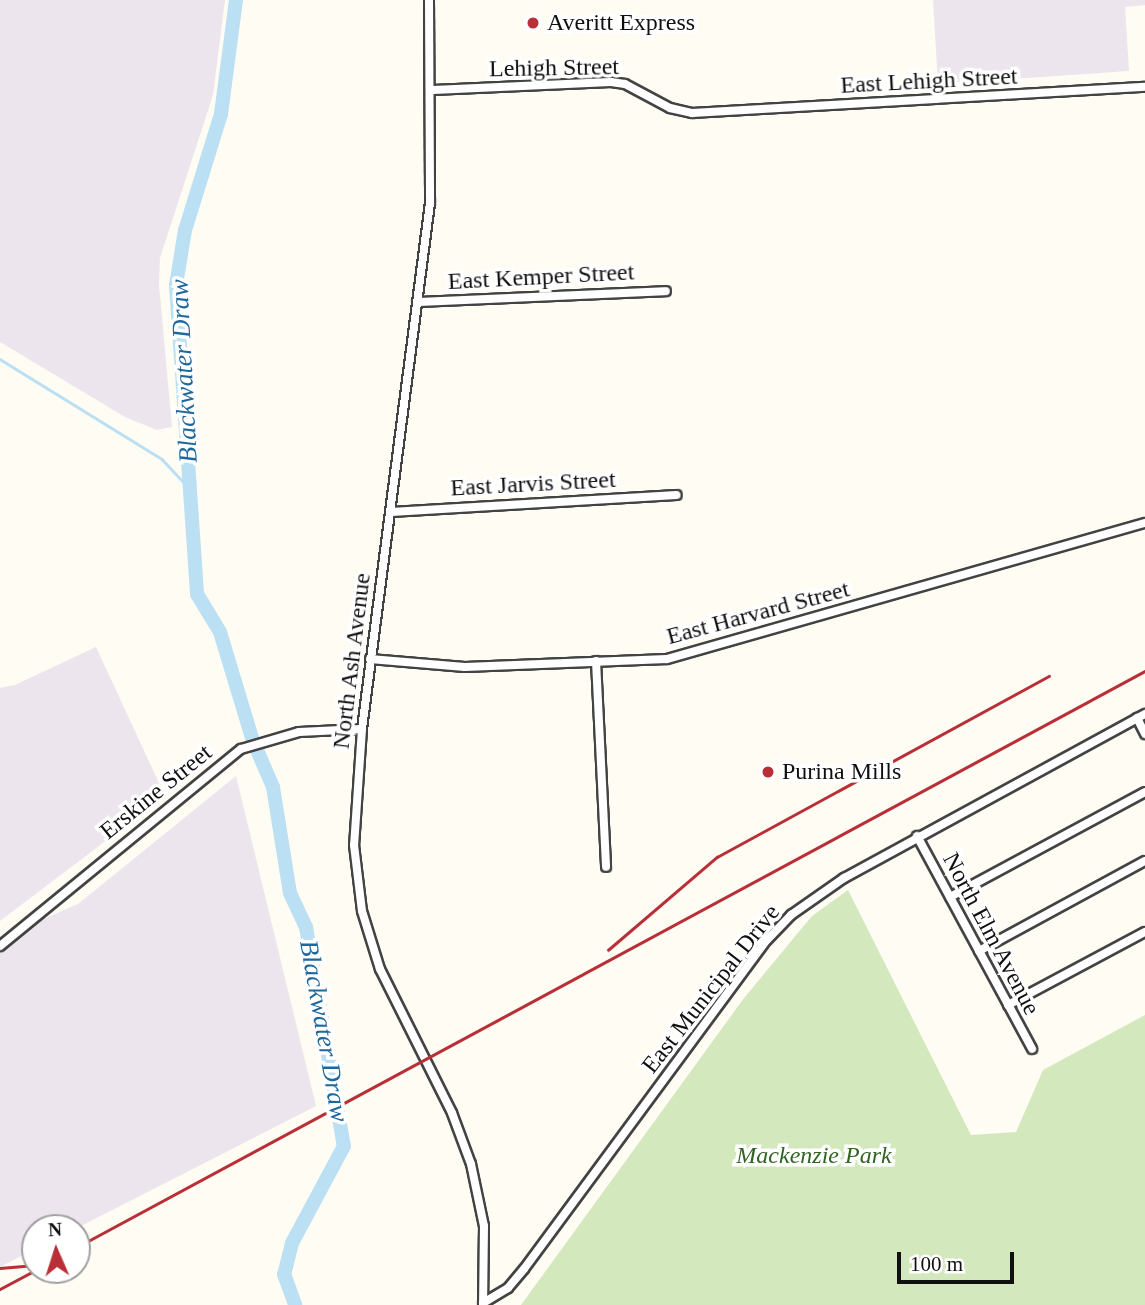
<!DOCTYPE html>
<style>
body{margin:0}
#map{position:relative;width:1145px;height:1305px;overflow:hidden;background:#fefcf3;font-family:Georgia,serif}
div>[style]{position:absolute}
.industrial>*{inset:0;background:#ede5ee}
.green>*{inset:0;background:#d4e8be}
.stream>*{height:2.5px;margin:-1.25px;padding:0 1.25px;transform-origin:1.25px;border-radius:1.25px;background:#bbdff3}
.river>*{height:14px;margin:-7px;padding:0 7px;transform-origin:7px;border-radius:7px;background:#bbdff3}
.roads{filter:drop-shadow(2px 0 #434343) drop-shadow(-2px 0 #434343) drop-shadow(0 2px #434343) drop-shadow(0 -2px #434343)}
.minor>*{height:8px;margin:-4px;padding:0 4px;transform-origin:4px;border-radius:4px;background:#fff}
.rail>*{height:2.5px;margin:-1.25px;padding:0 1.25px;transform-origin:1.25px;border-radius:1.25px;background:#b92f38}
.dots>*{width:19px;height:19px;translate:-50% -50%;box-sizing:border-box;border:4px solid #fff;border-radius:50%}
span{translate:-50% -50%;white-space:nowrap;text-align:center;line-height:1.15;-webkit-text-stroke:7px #fff;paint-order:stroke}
.poi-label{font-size:24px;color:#101010}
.left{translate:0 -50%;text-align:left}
.street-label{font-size:24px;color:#101010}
.park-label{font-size:24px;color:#326523;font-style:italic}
.water-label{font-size:26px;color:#1f689c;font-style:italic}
.north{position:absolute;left:21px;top:1214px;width:70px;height:70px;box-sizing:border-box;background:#fff;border:2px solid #9f9f9f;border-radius:50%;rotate:357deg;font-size:19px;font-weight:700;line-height:28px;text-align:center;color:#101010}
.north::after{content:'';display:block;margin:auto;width:24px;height:32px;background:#b92f38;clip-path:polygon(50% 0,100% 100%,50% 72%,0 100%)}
.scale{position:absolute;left:897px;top:1252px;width:117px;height:32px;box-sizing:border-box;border:4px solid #101010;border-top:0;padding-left:9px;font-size:21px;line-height:24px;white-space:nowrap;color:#101010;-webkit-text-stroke:5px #fff;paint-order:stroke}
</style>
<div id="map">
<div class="industrial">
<div style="clip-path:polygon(0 0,225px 0,213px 95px,160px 258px,159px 284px,172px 427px,157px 430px,125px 417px,0 342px)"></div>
<div style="clip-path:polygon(933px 0,1145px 0,1145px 5px,1125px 7px,1129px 71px,938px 84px)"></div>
<div style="clip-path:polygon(96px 647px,165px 796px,0 921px,0 688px,15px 685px)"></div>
<div style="clip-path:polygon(236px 776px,316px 1106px,77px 1228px,35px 1228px,35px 1249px,0 1267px,0 951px,32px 924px,78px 904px)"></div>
</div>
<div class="green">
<div style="clip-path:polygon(848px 890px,971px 1135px,1016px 1132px,1043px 1070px,1145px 1015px,1145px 1305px,521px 1305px,744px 998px,812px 916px)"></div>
</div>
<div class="stream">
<div style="left:0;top:359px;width:190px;rotate:31.7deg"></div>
<div style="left:162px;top:459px;width:42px;rotate:46.9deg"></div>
</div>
<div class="river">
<div style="left:236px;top:0;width:115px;rotate:97.5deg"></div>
<div style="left:221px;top:114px;width:121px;rotate:107.2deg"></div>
<div style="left:185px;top:230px;width:56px;rotate:99.3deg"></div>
<div style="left:176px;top:285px;width:310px;rotate:86.1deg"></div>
<div style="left:197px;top:594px;width:44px;rotate:58.8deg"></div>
<div style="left:220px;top:632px;width:111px;rotate:73.2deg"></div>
<div style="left:257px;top:750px;width:40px;rotate:66.6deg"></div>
<div style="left:273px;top:787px;width:107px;rotate:80.9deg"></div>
<div style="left:290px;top:893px;width:38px;rotate:65deg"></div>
<div style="left:306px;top:927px;width:222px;rotate:80.2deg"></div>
<div style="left:344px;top:1146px;width:110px;rotate:118.2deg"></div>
<div style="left:292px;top:1243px;width:32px;rotate:104deg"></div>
<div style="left:284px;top:1274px;width:33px;rotate:70deg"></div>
</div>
<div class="roads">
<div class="minor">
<div style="left:429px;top:0;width:203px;rotate:89.7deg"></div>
<div style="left:430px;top:203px;width:530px;rotate:97.37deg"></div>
<div style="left:362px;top:729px;width:116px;rotate:93.9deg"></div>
<div style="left:354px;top:845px;width:66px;rotate:83.1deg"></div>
<div style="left:362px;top:911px;width:61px;rotate:72.8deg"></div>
<div style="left:380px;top:969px;width:161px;rotate:63.4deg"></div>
<div style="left:452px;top:1113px;width:54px;rotate:69.6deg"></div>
<div style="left:471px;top:1164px;width:63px;rotate:78.2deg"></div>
<div style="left:484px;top:1226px;width:79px;rotate:90.7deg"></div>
<div style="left:433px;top:90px;width:178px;rotate:-2.6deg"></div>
<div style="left:611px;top:82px;width:14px;rotate:8deg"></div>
<div style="left:625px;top:84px;width:51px;rotate:28.1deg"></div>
<div style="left:670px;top:108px;width:23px;rotate:13deg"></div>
<div style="left:692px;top:113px;width:454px;rotate:-3.3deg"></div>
<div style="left:417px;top:302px;width:249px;rotate:-2.5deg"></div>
<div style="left:391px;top:512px;width:286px;rotate:-3.4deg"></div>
<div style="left:370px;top:659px;width:95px;rotate:4.8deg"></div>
<div style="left:465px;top:667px;width:202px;rotate:-2.3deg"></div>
<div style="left:667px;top:659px;width:497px;rotate:-15.9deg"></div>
<div style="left:596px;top:661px;width:206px;rotate:87.2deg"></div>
<div style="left:1137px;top:718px;width:18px;rotate:63deg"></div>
<div style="left:917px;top:836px;width:242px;rotate:61.6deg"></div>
<div style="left:950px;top:897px;width:221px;rotate:-28.3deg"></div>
<div style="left:0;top:946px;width:311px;rotate:-39.3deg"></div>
<div style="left:241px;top:749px;width:60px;rotate:-16.3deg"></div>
<div style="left:299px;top:732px;width:63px;rotate:-2.7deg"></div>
<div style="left:979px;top:951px;width:189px;rotate:-28.5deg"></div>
<div style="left:1008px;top:1005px;width:155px;rotate:-28.1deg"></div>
<div style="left:483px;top:1303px;width:29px;rotate:-31deg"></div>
<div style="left:508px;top:1288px;width:25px;rotate:-50deg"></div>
<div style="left:524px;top:1269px;width:409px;rotate:-53.6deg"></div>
<div style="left:767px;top:940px;width:35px;rotate:-46deg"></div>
<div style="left:791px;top:915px;width:65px;rotate:-34.9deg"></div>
<div style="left:844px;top:878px;width:343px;rotate:-28.6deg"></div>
</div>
</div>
<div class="rail">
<div style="left:608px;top:950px;width:143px;rotate:-40.5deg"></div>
<div style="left:717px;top:857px;width:378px;rotate:-28.6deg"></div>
<div style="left:77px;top:1247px;width:1213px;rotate:-28.34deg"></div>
<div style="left:0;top:1268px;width:35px;rotate:-5deg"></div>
<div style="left:0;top:1289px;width:40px;rotate:-28deg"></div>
</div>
<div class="dots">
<div style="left:533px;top:23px;background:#b92f38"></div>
<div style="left:768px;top:772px;background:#b92f38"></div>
</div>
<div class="poi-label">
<span class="left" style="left:547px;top:23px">Averitt Express</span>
<span class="left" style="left:782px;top:772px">Purina Mills</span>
</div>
<div class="street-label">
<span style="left:554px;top:68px;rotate:-1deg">Lehigh Street</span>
<span style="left:929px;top:81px;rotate:-3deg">East Lehigh Street</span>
<span style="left:541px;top:277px;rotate:-3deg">East Kemper Street</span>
<span style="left:533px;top:484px;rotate:-3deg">East Jarvis Street</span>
<span style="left:758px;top:613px;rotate:-15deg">East Harvard Street</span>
<span style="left:352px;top:661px;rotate:-83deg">North Ash Avenue</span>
<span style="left:156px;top:792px;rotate:-39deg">Erskine Street</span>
<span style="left:991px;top:934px;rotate:62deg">North Elm Avenue</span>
<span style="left:711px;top:989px;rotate:-52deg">East Municipal Drive</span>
</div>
<div class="park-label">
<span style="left:814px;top:1156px">Mackenzie Park</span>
</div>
<div class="water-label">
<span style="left:184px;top:371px;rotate:-93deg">Blackwater Draw</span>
<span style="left:324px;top:1031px;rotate:80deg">Blackwater Draw</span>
</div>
<div class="north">N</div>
<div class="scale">100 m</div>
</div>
